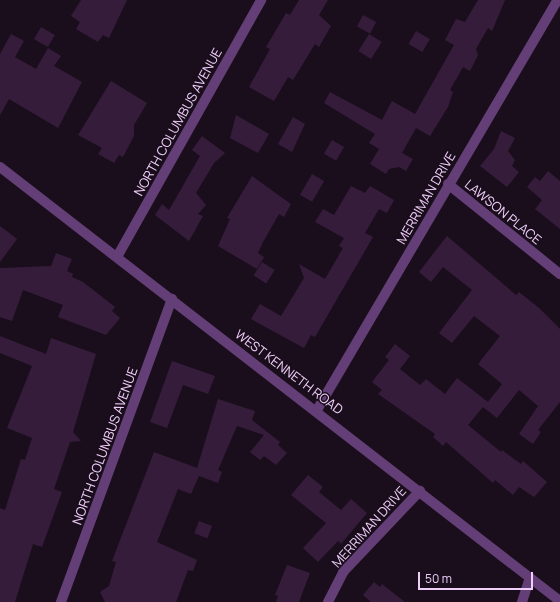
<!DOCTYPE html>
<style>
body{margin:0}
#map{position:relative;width:560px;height:602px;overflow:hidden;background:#1a0e1c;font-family:Manrope,sans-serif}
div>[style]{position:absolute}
.building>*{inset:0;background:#361c3b;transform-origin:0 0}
.minor>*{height:10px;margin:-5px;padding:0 5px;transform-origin:5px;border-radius:5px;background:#643e76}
span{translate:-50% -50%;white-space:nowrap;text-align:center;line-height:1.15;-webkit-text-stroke:3px #1a0e1c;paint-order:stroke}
.street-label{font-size:13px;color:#efcffa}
.scale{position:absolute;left:418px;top:572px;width:115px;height:18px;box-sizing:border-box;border:2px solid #efcffa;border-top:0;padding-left:5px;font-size:12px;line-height:14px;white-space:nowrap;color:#efcffa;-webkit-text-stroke:3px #1a0e1c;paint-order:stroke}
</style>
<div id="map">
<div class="building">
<div style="clip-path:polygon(81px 0,127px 0,109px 38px,103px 35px,98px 42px,76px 29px,80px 22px,71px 16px)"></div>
<div style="clip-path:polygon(299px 0,328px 0,319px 15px,331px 26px,319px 47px,315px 44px,293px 80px,288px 77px,274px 101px,249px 87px,270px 49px,266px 47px,286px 13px,290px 15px)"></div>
<div style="clip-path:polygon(478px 0,505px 0,492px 31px,488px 28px,476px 49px,478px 55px,470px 71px,463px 67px,450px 90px,453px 92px,448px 107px,430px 136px,416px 128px,402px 153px,413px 159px,406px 171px,399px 167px,389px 169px,386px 174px,370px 164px,379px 149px,369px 143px,375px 134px,324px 103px,330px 92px,382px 120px,392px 101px,415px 114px,454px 45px,445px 40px,456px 19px,465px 22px)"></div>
<div style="left:363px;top:15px;width:15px;height:13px;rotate:28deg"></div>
<div style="left:41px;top:27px;width:16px;height:14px;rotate:30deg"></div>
<div style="left:416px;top:31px;width:16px;height:15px;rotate:30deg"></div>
<div style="clip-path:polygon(11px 34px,24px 41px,15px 57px,36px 69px,48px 48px,61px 56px,54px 66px,82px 82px,58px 128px,9px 99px,0 115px,0 54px)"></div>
<div style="left:369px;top:34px;width:15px;height:20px;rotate:32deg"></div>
<div style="clip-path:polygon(111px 81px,147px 103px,134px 125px,134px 136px,123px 157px,119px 155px,114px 163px,98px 154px,102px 148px,78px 135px)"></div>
<div style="clip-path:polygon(236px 115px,269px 134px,258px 153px,230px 138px)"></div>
<div style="clip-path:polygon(293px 117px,305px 124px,292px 152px,278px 144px)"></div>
<div style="clip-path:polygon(501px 131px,515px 138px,508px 151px,515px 160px,512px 166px,519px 172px,507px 187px,480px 166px,494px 149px)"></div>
<div style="clip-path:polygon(202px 136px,225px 153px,214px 163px,196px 193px,206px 205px,198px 214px,203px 216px,189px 241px,155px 215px,162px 204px,169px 210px,200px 156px,192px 150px)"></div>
<div style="left:332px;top:140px;width:14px;height:16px;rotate:30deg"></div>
<div style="clip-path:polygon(548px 171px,560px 181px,560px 229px,535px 209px,542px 200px,527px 187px,535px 177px,540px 181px)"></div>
<div style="left:312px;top:174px;width:14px;height:24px;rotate:30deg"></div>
<div style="clip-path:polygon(252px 176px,291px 204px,284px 217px,279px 214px,263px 242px,258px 253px,264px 257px,257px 269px,218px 246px,230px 219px,227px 218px)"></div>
<div style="clip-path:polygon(351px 186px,365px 193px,370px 186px,394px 200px,387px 213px,379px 209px,365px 233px,373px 237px,315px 337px,311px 335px,304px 348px,251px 319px,260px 304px,281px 316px,304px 278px,299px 264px,325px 279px,343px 248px,339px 246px,344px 238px,315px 222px,323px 209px,334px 215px)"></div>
<div style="clip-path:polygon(0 226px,17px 239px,0 262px)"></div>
<div style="clip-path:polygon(447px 236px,516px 295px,519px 292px,539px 308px,560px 329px,560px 402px,538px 430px,541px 432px,533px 444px,519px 434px,538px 406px,519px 390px,497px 418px,483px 407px,468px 425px,501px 452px,502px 450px,521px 464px,523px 461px,547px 482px,534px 497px,519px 487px,513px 495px,495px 480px,493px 483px,446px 442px,443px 446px,433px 437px,435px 434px,378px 394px,382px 390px,372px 382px,389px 360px,385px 357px,395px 344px,410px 356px,400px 369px,420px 385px,426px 379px,445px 394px,457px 378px,488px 402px,502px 384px,478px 364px,500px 336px,474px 316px,452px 343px,439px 333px,472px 290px,443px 267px,431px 282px,419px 272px)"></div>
<div style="clip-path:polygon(56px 253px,72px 259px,67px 271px,73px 274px,72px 277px,83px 282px,115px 307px,112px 311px,120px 318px,106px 335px,58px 317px,63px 305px,23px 290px,12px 321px,0 317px,0 268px,51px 266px)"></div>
<div style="left:262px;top:262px;width:15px;height:16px;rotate:32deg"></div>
<div style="clip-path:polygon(0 336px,46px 354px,51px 338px,96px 354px,73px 432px,81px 441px,70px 442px,54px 489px,62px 492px,42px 547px,33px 544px,15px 602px,0 602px,0 508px,5px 510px,21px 459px,25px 460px,32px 438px,7px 428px,32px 366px,0 353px)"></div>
<div style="clip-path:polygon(172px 361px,215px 376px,208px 394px,183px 385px,167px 428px,150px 422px)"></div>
<div style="clip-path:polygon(218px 399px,255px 411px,252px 420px,280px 442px,278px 445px,287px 453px,276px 465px,264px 456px,260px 460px,250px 452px,264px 435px,237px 426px,218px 470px,222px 472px,218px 483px,199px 476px,191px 494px,178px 489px,157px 542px,197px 560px,193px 571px,188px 570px,176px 602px,105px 602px,100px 592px,109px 586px,116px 562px,112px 561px,154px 452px,197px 468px)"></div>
<div style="clip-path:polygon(308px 475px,323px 487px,319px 492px,341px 510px,351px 499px,367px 513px,341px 544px,338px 541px,318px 562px,303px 548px,326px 523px,291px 495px)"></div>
<div style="left:199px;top:521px;width:14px;height:13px;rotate:21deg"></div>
<div style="clip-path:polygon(287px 565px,310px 573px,299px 602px,276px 602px,278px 596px,275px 595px)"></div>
<div style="clip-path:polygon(374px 582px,380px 587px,382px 584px,405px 602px,371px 602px,363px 595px)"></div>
</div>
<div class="minor">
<div style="left:0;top:167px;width:708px;rotate:37.78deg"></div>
<div style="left:448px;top:184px;width:144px;rotate:38.8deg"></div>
<div style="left:117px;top:257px;width:295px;rotate:-60.7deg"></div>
<div style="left:317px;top:410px;width:476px;rotate:-59.6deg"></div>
<div style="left:61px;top:602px;width:323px;rotate:-69.9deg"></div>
<div style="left:328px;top:602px;width:34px;rotate:-63deg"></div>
<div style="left:343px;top:572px;width:112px;rotate:-46.5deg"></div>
<div style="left:522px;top:602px;width:25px;rotate:-72deg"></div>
</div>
<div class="street-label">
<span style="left:178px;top:122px;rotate:-61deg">NORTH COLUMBUS AVENUE</span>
<span style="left:426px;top:198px;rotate:-60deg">MERRIMAN DRIVE</span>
<span style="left:503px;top:212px;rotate:39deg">LAWSON PLACE</span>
<span style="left:289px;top:372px;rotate:37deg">WEST KENNETH ROAD</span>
<span style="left:105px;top:446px;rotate:-70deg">NORTH COLUMBUS AVENUE</span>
<span style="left:369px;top:527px;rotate:-48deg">MERRIMAN DRIVE</span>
</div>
<div class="scale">50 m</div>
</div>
